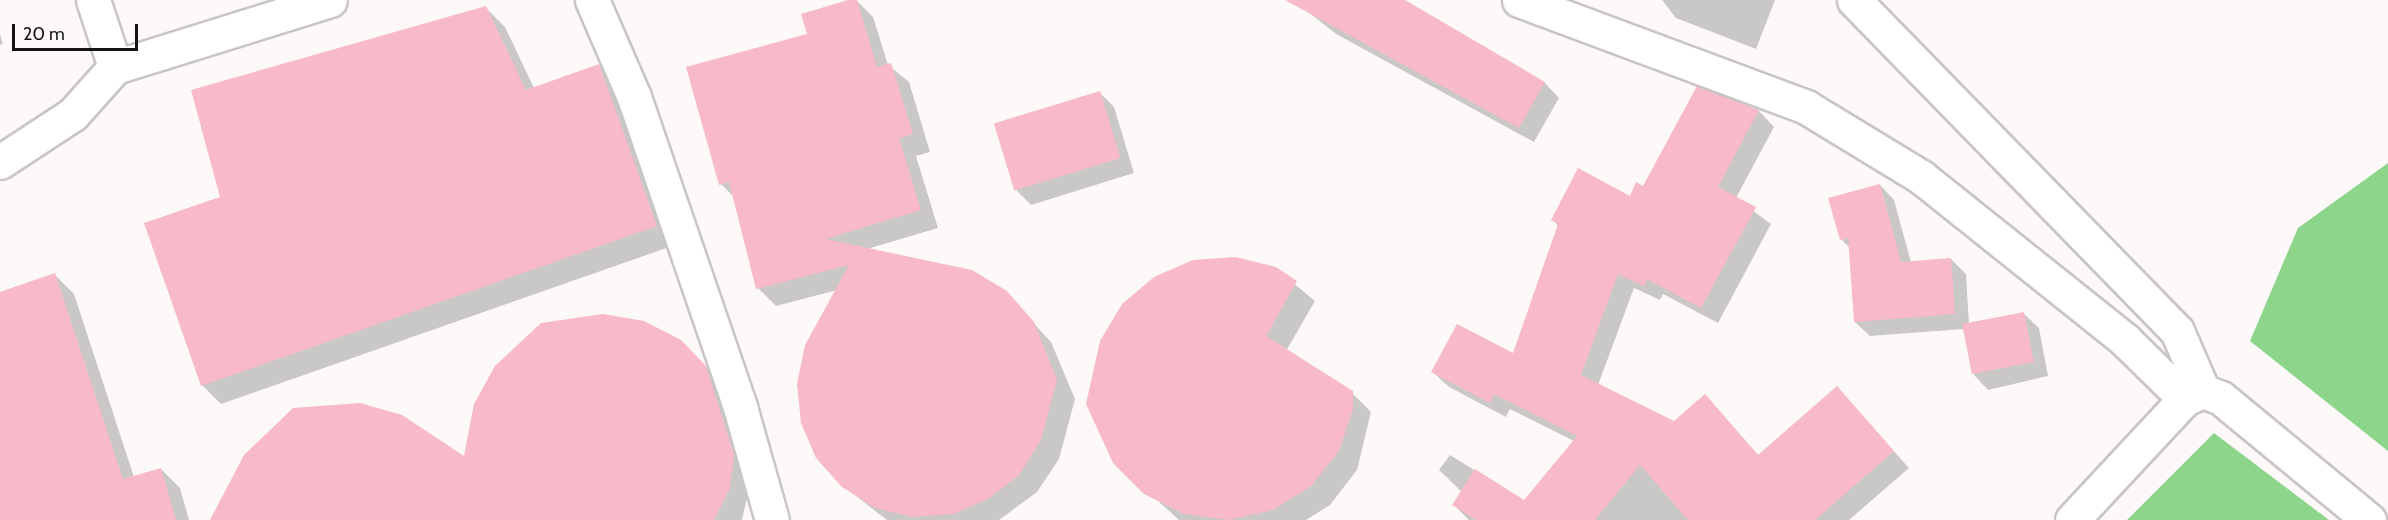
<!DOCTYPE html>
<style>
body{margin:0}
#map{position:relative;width:2388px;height:520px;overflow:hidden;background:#fdf9f9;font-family:Cabin,sans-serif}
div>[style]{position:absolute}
.water>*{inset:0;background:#8ed58c}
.shadow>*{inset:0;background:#0003}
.building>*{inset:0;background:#f8b9c8;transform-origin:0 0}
.roads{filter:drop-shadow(2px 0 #c9c5c6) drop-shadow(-2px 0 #c9c5c6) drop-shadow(0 2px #c9c5c6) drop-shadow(0 -2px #c9c5c6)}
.minor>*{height:33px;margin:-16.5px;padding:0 16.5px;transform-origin:16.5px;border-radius:16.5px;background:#fff}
span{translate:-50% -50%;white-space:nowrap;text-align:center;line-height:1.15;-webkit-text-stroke:5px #fdf9f9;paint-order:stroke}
.scale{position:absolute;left:12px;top:24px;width:126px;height:27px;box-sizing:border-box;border:3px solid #151414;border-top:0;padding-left:8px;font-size:18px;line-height:21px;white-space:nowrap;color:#151414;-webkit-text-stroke:4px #fdf9f9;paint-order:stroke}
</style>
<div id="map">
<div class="water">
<div style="clip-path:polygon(2388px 163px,2388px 451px,2250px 341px,2298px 228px)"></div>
<div style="clip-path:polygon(2214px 433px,2329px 520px,2127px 520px)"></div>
</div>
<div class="shadow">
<div style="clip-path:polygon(856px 0,873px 17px,888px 65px,909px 82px,930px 152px,916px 156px,938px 228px,867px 249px,1006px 293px,1051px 342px,1075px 399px,1059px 459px,1037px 492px,999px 520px,887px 520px,843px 486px,837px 290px,776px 306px,758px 288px,735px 198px,721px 184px,809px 35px)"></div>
<div style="clip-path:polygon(1293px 0,1400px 0,1545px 83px,1559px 98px,1534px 142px,1336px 34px)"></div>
<div style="clip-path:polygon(1662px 0,1775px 0,1756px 49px,1676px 18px)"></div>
<div style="clip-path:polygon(486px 8px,505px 27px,534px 88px,599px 66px,618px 84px,675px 245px,221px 404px,202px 385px,221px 198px)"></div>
<div style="clip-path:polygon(0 34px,3px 44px,0 45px)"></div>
<div style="clip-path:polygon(1698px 88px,1759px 111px,1774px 127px,1736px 198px,1771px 224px,1718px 323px,1663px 294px,1660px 300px,1634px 288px,1598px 385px,1675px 423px,1720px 412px,1759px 456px,1837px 388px,1909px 468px,1849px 520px,1469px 520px,1454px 505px,1462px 492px,1439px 470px,1450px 455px,1524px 501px,1574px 441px,1510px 409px,1506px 417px,1449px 387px,1433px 372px,1514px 355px,1559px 227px,1553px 220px,1631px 198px,1644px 188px)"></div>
<div style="clip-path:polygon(1099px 92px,1114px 107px,1134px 173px,1031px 205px,1016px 190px)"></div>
<div style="clip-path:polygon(1880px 185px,1894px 200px,1911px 262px,1951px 259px,1966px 274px,1969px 325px,2024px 314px,2039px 328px,2048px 376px,1988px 390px,1974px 375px,1964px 329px,1870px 336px,1855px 322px,1850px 248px,1841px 239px)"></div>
<div style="clip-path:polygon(1275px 268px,1315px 301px,1286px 351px,1352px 393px,1371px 412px,1357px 470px,1330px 505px,1306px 520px,1179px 520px,1115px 462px)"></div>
<div style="clip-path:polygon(55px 275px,74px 294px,134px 477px,161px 469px,180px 488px,189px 520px,0 520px,0 293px)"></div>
<div style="clip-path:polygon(680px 342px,725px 387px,752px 475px,742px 520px,212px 520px,465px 459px)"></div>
</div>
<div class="building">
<div style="clip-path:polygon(848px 0,857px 0,877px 67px,891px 63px,913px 134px,899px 138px,921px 210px,825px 239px,972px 270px,1007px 291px,1034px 322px,1057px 380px,1041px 440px,1019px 475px,988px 499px,953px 514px,913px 517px,875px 508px,842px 487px,816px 458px,801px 423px,797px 384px,805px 345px,849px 265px,756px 289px,729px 182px,719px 185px,686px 67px,807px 34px,801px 14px)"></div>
<div style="clip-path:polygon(1285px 0,1405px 0,1545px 82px,1519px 128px)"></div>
<div style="clip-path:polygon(486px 6px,526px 90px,599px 64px,657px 226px,201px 386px,144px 223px,220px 197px,191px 90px)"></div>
<div style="clip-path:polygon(1697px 86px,1759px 110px,1718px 187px,1756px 207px,1701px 308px,1647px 279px,1644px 286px,1618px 274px,1581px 375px,1674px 421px,1705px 394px,1758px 455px,1837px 386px,1894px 451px,1815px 520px,1688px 520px,1640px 465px,1595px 520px,1476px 520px,1452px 505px,1475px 469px,1524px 500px,1577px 436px,1494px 394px,1490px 403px,1431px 372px,1457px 324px,1513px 353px,1558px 224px,1551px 220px,1578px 168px,1630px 196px,1636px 182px,1643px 186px)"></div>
<div style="left:1100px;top:91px;width:70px;height:111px;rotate:73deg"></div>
<div style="clip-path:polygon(1880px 184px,1901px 262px,1951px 258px,1955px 314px,1854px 322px,1848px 238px,1840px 240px,1828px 198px)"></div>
<div style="clip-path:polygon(1235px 257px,1276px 267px,1297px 281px,1266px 336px,1353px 391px,1353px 409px,1339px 451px,1311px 486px,1273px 510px,1229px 520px,1184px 514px,1144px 494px,1113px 463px,1086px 404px,1100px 341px,1122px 304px,1154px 277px,1193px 260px)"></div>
<div style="clip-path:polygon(55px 273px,123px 479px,161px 468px,176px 520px,0 520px,0 292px)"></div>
<div style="left:2024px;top:312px;width:51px;height:63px;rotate:79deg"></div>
<div style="clip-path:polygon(603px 314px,644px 321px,681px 340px,706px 366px,734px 455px,730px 488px,714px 520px,210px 520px,244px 455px,293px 408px,360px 403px,402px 415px,464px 456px,474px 404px,495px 366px,541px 323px)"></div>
</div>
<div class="roads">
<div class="minor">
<div style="left:93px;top:0;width:71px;rotate:71.8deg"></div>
<div style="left:592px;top:0;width:106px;rotate:66.6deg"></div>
<div style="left:634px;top:97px;width:328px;rotate:71.1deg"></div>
<div style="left:740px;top:407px;width:117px;rotate:74.2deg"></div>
<div style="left:1519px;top:0;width:306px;rotate:20.4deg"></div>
<div style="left:1806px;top:107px;width:135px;rotate:31.3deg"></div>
<div style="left:1921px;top:177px;width:261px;rotate:38.6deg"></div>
<div style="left:2125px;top:340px;width:84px;rotate:44.5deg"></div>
<div style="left:1854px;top:0;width:462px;rotate:45.7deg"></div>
<div style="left:2177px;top:331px;width:65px;rotate:66.6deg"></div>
<div style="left:0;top:162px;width:87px;rotate:-33.3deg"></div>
<div style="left:73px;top:114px;width:63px;rotate:-48.2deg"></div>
<div style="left:115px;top:67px;width:225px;rotate:-17.3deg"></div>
<div style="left:2072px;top:520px;width:166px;rotate:-47deg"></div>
<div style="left:2185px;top:399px;width:20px;rotate:-24deg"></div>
<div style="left:2203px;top:391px;width:19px;rotate:21deg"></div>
<div style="left:2221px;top:398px;width:192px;rotate:39.5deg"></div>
</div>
</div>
<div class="scale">20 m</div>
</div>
